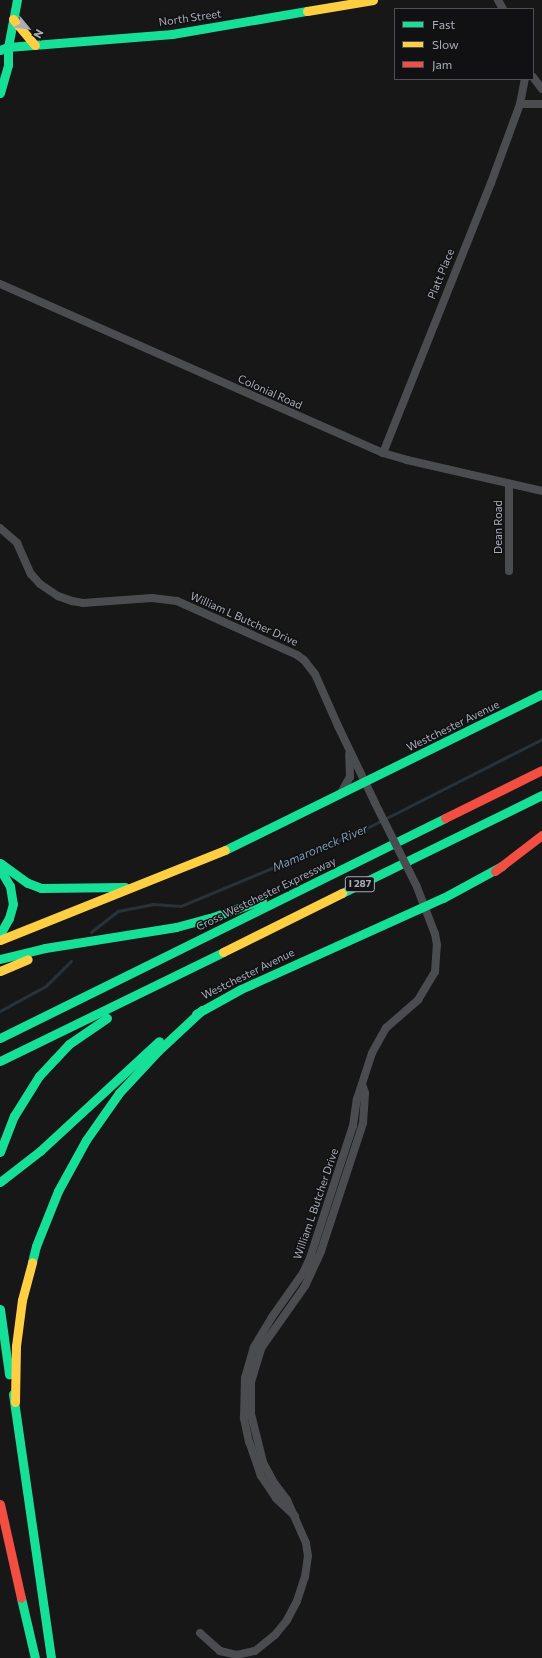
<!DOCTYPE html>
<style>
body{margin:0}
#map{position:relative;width:542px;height:1658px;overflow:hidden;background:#171717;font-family:Commissioner,sans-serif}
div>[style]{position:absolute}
.stream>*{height:2.5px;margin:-1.25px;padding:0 1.25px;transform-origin:1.25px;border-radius:1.25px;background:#2a3239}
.street>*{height:8px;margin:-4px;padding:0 4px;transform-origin:4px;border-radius:4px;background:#4b4c50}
.fast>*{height:9px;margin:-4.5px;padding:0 4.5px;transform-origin:4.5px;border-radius:4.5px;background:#16e098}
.slow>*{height:9px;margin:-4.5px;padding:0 4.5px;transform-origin:4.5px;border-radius:4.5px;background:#ffcf43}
.jam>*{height:9px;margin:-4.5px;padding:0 4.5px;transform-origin:4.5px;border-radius:4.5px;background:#f24e42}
.street-bridge>*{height:8px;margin:-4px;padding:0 4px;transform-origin:4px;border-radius:4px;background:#4b4c50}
span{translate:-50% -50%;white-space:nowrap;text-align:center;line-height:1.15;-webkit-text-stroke:3px #111113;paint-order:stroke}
.shield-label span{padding:1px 3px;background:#111113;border:1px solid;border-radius:3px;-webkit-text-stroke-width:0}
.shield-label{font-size:10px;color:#a8adb8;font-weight:700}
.street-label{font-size:11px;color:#a8adb8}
.water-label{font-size:12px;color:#7f9bb3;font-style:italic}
.legend{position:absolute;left:394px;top:8px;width:140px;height:72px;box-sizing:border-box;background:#111113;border:1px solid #4d4f55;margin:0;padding:5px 7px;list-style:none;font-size:12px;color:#a8adb8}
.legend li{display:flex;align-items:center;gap:8px;height:20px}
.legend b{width:20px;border:1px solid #4d4f55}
.north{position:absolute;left:8px;top:8px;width:40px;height:40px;-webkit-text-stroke:3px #111113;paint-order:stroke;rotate:119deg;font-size:11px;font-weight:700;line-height:16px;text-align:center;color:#a8adb8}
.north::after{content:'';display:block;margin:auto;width:14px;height:18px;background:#a8adb8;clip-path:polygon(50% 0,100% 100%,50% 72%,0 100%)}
</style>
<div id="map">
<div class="stream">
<div style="left:91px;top:932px;width:34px;rotate:-38deg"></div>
<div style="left:118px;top:911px;width:36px;rotate:-11deg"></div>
<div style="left:153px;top:904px;width:28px;rotate:4deg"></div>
<div style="left:181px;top:906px;width:193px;rotate:-22.6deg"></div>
<div style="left:359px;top:832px;width:205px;rotate:-26.9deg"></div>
<div style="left:0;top:1011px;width:52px;rotate:-28.5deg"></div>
<div style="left:46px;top:986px;width:35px;rotate:-45deg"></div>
</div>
<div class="street">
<div style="left:498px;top:0;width:10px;rotate:61deg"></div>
<div style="left:533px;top:77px;width:15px;rotate:53deg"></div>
<div style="left:520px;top:104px;width:22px"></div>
<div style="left:0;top:284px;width:419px;rotate:23.8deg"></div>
<div style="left:383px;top:453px;width:25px;rotate:16deg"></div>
<div style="left:407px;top:460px;width:139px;rotate:12.9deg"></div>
<div style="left:383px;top:453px;width:291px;rotate:-68.2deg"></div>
<div style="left:491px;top:183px;width:84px;rotate:-69.8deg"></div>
<div style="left:520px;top:104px;width:25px;rotate:-79deg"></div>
<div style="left:0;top:528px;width:23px;rotate:41deg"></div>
<div style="left:17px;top:543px;width:34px;rotate:66deg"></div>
<div style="left:31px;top:574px;width:13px;rotate:48deg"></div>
<div style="left:40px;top:584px;width:22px;rotate:34deg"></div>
<div style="left:58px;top:596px;width:15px;rotate:20deg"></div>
<div style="left:72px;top:601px;width:11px;rotate:10deg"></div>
<div style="left:83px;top:603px;width:69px;rotate:-4.1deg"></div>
<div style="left:152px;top:598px;width:25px;rotate:7deg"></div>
<div style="left:177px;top:601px;width:132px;rotate:24.2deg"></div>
<div style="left:297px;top:655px;width:9px;rotate:36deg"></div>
<div style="left:304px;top:660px;width:18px;rotate:52deg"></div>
<div style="left:315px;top:674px;width:57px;rotate:66.1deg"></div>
<div style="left:338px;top:726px;width:85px;rotate:64.3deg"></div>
<div style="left:509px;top:571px;width:87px;rotate:-90deg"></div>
<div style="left:341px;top:793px;width:18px;rotate:-61deg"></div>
<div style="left:350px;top:777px;width:23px;rotate:-92deg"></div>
<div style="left:295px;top:1516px;width:26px;rotate:-137deg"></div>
<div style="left:276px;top:1498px;width:27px;rotate:-124deg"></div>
<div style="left:261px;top:1476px;width:36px;rotate:-109deg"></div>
<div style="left:249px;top:1442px;width:25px;rotate:-102deg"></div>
<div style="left:244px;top:1418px;width:40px;rotate:-88.6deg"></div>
<div style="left:245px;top:1378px;width:32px;rotate:-74deg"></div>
<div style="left:254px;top:1347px;width:35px;rotate:-59deg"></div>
<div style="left:272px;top:1317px;width:54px;rotate:-54.8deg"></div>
<div style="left:303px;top:1273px;width:17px;rotate:-65deg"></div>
<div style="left:310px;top:1258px;width:139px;rotate:-72deg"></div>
<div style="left:353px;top:1126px;width:27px;rotate:-82deg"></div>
<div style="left:357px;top:1099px;width:48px;rotate:-71.9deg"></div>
<div style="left:372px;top:1053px;width:29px;rotate:-61deg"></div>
<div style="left:386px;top:1028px;width:43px;rotate:-41.2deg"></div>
<div style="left:418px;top:1000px;width:33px;rotate:-59deg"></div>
<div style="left:435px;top:972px;width:27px;rotate:-86deg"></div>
<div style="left:437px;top:945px;width:11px;rotate:-100deg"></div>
<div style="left:435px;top:934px;width:50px;rotate:-111deg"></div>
<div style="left:200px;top:1633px;width:27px;rotate:42deg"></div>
<div style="left:220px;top:1651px;width:17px;rotate:13deg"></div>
<div style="left:237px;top:1655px;width:18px;rotate:-13deg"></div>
<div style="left:255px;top:1651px;width:26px;rotate:-39deg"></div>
<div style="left:275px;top:1635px;width:19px;rotate:-51deg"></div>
<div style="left:287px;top:1620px;width:21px;rotate:-62deg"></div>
<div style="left:297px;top:1601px;width:25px;rotate:-72deg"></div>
<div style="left:305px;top:1577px;width:21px;rotate:-82deg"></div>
<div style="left:308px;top:1556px;width:13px;rotate:-99deg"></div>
<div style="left:306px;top:1543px;width:47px;rotate:-113.8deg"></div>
<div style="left:287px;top:1500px;width:21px;rotate:-127deg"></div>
<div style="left:274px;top:1483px;width:24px;rotate:-118deg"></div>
<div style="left:263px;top:1462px;width:49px;rotate:-104deg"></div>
<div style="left:251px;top:1414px;width:32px;rotate:-90deg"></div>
<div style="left:251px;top:1382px;width:37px;rotate:-73deg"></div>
<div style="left:262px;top:1347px;width:75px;rotate:-54.8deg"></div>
<div style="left:305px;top:1286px;width:38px;rotate:-65deg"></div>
<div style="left:321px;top:1251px;width:135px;rotate:-71.8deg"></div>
<div style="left:363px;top:1123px;width:30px;rotate:-86deg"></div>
<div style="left:365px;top:1093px;width:9px;rotate:-108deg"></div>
</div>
<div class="fast">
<div style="left:0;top:50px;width:9px;rotate:-21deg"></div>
<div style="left:8px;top:47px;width:165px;rotate:-4.5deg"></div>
<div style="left:172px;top:34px;width:137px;rotate:-9.7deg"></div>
<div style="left:0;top:93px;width:29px;rotate:-74deg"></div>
<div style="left:8px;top:65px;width:18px;rotate:-90deg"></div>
<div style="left:8px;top:47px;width:48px;rotate:-79.2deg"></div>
<div style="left:225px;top:850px;width:353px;rotate:-26.2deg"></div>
<div style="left:0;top:863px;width:34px;rotate:36deg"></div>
<div style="left:28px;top:883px;width:14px;rotate:21deg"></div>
<div style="left:41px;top:888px;width:84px;rotate:-0.7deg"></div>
<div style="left:0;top:869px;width:20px;rotate:60deg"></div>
<div style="left:10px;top:886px;width:18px;rotate:81deg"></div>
<div style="left:13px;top:904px;width:15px;rotate:106deg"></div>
<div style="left:9px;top:918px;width:18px;rotate:119deg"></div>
<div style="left:342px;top:893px;width:223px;rotate:-26.1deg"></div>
<div style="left:0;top:959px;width:46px;rotate:-13.7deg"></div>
<div style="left:45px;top:948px;width:133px;rotate:-9.1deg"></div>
<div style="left:176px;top:927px;width:35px;rotate:-15deg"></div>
<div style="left:210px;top:918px;width:55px;rotate:-19.1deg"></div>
<div style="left:196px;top:1014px;width:51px;rotate:-29.1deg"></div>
<div style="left:241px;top:989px;width:222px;rotate:-24.3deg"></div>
<div style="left:443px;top:898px;width:67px;rotate:-28.5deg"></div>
<div style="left:0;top:1038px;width:496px;rotate:-26.3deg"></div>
<div style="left:0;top:1061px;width:248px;rotate:-26deg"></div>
<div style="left:0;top:1152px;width:39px;rotate:-69deg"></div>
<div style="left:14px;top:1116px;width:47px;rotate:-58deg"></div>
<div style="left:39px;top:1076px;width:44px;rotate:-46.8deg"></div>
<div style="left:69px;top:1044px;width:46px;rotate:-34.4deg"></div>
<div style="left:0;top:1182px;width:51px;rotate:-37.8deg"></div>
<div style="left:40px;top:1151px;width:162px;rotate:-42.7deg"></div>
<div style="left:32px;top:1262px;width:16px;rotate:-76deg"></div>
<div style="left:36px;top:1246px;width:59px;rotate:-68.2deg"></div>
<div style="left:58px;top:1191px;width:58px;rotate:-61.2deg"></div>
<div style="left:86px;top:1140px;width:57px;rotate:-54.9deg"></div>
<div style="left:119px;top:1093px;width:57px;rotate:-47.1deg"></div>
<div style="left:158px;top:1051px;width:60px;rotate:-43deg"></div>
<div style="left:0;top:1309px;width:66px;rotate:82.1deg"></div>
<div style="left:13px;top:1394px;width:267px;rotate:81.8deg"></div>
<div style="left:21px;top:1598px;width:62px;rotate:76.9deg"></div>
</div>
<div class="slow">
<div style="left:307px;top:11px;width:67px;rotate:-9.5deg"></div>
<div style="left:13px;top:19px;width:34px;rotate:50deg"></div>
<div style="left:0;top:940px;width:242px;rotate:-21.8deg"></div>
<div style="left:223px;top:952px;width:133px;rotate:-26.4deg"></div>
<div style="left:0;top:971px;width:30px;rotate:-23deg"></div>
<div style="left:15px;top:1402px;width:56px;rotate:-89deg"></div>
<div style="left:16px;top:1346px;width:46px;rotate:-82.6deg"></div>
<div style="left:22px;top:1300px;width:39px;rotate:-75deg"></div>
</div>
<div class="jam">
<div style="left:445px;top:818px;width:108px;rotate:-26.3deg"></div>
<div style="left:495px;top:871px;width:59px;rotate:-37.5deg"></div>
<div style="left:0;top:1504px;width:96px;rotate:77.4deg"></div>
</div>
<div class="street-bridge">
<div style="left:375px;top:803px;width:94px;rotate:63.4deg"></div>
</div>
<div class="shield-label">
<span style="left:360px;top:884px">I 287</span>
</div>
<div class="street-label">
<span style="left:190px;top:18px;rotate:-8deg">North Street</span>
<span style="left:441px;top:274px;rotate:-68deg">Platt Place</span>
<span style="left:270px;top:392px;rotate:24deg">Colonial Road</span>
<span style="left:498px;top:527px;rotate:-90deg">Dean Road</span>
<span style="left:244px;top:619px;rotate:24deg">William L Butcher Drive</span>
<span style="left:453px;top:726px;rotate:-26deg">Westchester Avenue</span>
<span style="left:266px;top:894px;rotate:-26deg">Cross Westchester Expressway</span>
<span style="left:248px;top:974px;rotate:-26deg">Westchester Avenue</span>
<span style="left:316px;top:1204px;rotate:-71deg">William L Butcher Drive</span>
</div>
<div class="water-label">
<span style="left:320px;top:848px;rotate:-23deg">Mamaroneck River</span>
</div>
<ul class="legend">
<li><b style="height:5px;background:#16e098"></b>Fast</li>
<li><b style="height:5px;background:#ffcf43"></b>Slow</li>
<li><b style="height:5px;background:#f24e42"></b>Jam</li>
</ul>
<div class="north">N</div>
</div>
